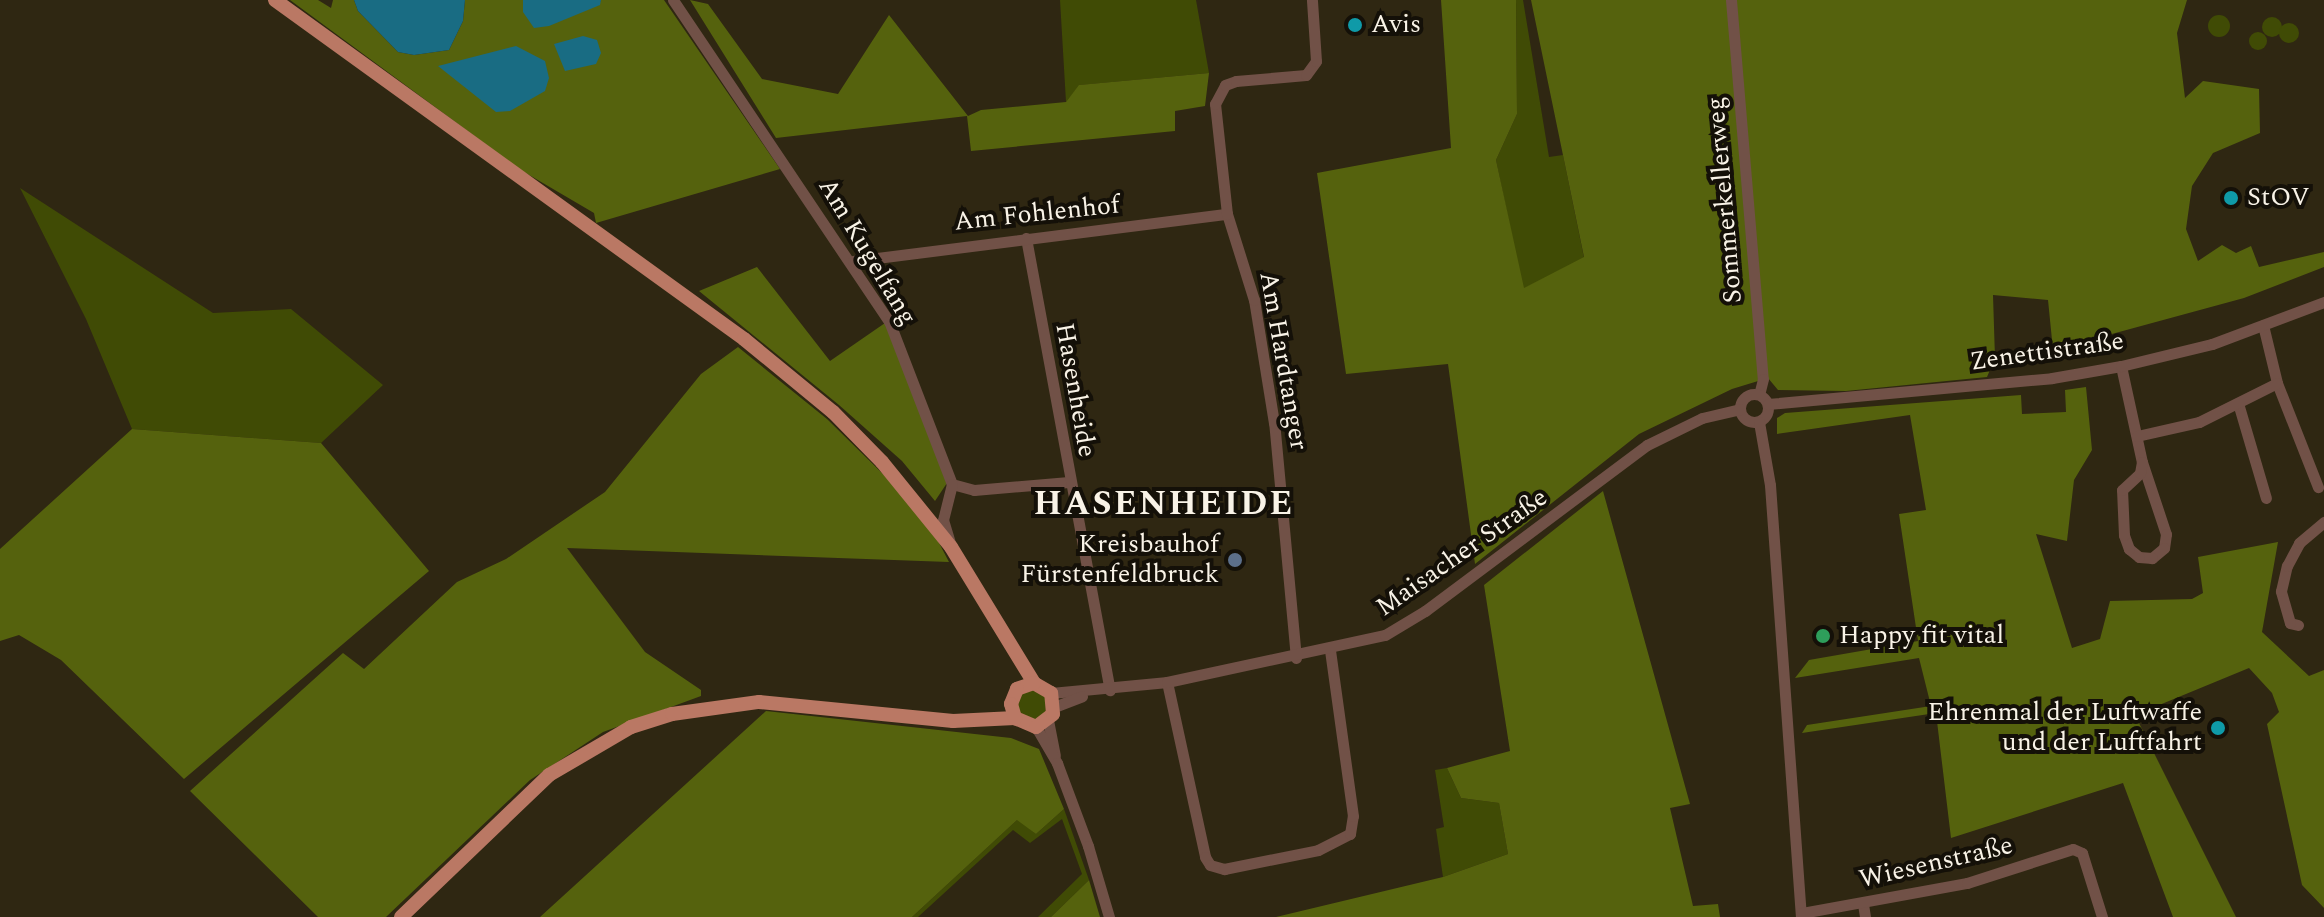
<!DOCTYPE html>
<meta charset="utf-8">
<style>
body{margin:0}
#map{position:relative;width:2324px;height:917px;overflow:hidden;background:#2f2712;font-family:Spectral,serif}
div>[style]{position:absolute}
.green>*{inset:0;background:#404b05}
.round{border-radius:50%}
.forest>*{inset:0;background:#55620d}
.water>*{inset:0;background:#196c83}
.minor>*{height:11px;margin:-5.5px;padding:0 5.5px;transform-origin:5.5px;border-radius:5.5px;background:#715147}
.minor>.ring{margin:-5.5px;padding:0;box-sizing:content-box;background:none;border:11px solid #715147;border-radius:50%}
.major>*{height:14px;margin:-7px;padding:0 7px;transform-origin:7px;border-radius:7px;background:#ba7864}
.dots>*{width:22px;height:22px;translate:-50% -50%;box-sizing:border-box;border:4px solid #141008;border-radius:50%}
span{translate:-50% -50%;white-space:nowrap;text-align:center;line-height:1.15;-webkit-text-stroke:8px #141008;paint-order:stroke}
.poi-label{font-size:26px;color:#f9f3e7}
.left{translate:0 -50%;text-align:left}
.right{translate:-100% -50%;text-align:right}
.street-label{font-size:26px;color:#f9f3e7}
.district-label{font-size:34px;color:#f9f3e7;font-weight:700;letter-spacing:2px}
</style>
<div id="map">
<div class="green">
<div style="clip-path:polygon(1060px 0,1196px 0,1209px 73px,1080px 85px,1066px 102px)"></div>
<div style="clip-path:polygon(1516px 0,1523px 0,1549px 157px,1563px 155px,1584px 258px,1523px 289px,1496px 160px,1517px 114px)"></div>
<div class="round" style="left:2208px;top:15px;width:22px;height:22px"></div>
<div class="round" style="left:2262px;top:17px;width:20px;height:20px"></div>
<div class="round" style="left:2279px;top:23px;width:20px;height:20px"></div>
<div class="round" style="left:2249px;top:32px;width:18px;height:18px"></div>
<div style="clip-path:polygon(20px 188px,213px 313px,291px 309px,383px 385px,321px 443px,132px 429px,86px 319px)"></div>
<div style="clip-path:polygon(1025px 689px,1045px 693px,1046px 713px,1032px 721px,1018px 713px,1017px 697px)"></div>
<div style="clip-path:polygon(1447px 768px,1461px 798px,1499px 803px,1508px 854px,1443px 877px,1436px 829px,1444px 827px,1435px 770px)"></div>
<div style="clip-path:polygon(1064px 809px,1089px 880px,1051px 917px,1038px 917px,1082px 874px,1062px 819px,1030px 843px,1013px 830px,918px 917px,912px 917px,1018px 819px,1036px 834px)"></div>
</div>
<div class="forest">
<div style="clip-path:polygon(290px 0,318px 0,331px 8px,333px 0,354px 0,358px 11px,398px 52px,414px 55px,449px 50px,463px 21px,465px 0,523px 0,523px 12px,599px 5px,601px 0,664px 0,780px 169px,596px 223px,594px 213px,519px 169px)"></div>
<div style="clip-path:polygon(690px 0,708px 4px,762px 79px,838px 94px,889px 15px,968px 116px,981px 110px,1066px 102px,1079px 85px,1209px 73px,1205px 106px,1175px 111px,1175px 131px,971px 151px,967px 116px,776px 138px)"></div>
<div style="clip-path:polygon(1441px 0,1516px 0,1517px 114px,1496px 160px,1524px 288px,1584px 257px,1531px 0,2187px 0,2177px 33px,2185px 98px,2203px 81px,2259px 89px,2260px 133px,2213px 153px,2192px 186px,2186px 229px,2198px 261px,2222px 245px,2236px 253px,2251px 246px,2259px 267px,2324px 252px,2324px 267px,2244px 298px,2053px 350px,2048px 300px,1993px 295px,1995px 358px,1987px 377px,1846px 391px,1778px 390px,1768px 378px,1732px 389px,1639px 434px,1475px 564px,1448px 364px,1346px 374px,1317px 173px,1451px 148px)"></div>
<div style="clip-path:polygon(757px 267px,830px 361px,885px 323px,947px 483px,935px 501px,902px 461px,839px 405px,699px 291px)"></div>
<div style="clip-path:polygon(738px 347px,827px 419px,885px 476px,937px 539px,949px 562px,567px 548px,645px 652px,701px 690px,701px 696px,603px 732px,530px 780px,386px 917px,318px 917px,190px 791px,343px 653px,364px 669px,457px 582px,506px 559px,605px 492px,701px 374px)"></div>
<div style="clip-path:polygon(2086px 387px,2092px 450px,2074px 480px,2067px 541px,2036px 534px,2072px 648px,2100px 639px,2110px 601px,2192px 599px,2203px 593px,2198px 557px,2278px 542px,2262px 632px,2309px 676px,2324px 670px,2324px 908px,2302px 885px,2267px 724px,2279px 712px,2272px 693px,2249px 668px,2135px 715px,2236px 917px,2173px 917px,2123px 783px,1951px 838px,1936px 713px,1802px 733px,1807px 725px,1931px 706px,1919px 658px,1795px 678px,1809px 660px,1918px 641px,1899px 514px,1926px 510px,1910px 415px,1777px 434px,1777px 418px,1785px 413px,2021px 395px,2022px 414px,2066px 412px,2065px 390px)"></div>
<div style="clip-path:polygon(132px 429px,321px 443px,429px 571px,184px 779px,61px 660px,19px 635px,0 641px,0 549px)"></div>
<div style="clip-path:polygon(1603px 491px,1690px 804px,1670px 808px,1693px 906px,1718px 904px,1720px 917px,1276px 917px,1443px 877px,1508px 854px,1499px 803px,1461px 798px,1447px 768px,1510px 751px,1484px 585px)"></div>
<div style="clip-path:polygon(766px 711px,1011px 738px,1039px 749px,1064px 809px,1036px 834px,1017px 820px,912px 917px,540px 917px)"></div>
<div style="clip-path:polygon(1089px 880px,1100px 917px,1051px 917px)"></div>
</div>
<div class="water">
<div style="clip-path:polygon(354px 0,465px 0,463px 21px,449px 50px,414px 55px,398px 52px,358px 11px)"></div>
<div style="clip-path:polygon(523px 0,601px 0,600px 5px,549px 26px,534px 28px,523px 12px)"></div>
<div style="clip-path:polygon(583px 36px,597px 40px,601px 53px,596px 64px,565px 71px,554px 44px)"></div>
<div style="clip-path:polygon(516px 46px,545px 61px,549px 78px,545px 91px,510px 111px,496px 112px,438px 66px)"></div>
</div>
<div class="minor">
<div style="left:673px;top:0;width:387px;rotate:56.1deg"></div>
<div style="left:889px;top:321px;width:175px;rotate:68.9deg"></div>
<div style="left:952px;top:484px;width:23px;rotate:15deg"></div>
<div style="left:974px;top:490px;width:95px;rotate:-4.8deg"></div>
<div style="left:1731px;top:0;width:380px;rotate:85.2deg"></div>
<div style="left:1763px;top:379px;width:16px;rotate:104deg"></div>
<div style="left:1026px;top:238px;width:460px;rotate:79.5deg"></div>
<div style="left:853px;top:261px;width:377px;rotate:-7.2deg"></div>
<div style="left:2263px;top:325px;width:60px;rotate:76.4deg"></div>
<div style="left:2277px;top:383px;width:112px;rotate:68.5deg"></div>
<div style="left:2121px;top:366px;width:98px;rotate:77.7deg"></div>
<div style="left:2142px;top:462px;width:76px;rotate:71.6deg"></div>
<div style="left:2166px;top:534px;width:14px;rotate:98deg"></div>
<div style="left:2164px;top:548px;width:16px;rotate:140deg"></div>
<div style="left:2152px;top:558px;width:13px;rotate:-176deg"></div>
<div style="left:2139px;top:557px;width:13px;rotate:-141deg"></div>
<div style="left:2129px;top:549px;width:15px;rotate:-110deg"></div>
<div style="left:2124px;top:535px;width:45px;rotate:-92.5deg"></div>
<div style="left:2122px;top:490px;width:25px;rotate:-43deg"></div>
<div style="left:2140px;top:473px;width:11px;rotate:-80deg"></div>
<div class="ring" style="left:1740px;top:394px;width:17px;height:17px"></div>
<div style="left:2238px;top:403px;width:99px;rotate:73.6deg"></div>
<div style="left:1768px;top:404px;width:285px;rotate:-5.2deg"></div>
<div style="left:2052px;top:378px;width:70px;rotate:-9.9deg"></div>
<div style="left:2121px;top:366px;width:94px;rotate:-13.6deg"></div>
<div style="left:2212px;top:344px;width:120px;rotate:-20.6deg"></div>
<div style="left:1759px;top:422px;width:64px;rotate:80.1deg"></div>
<div style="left:1770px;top:485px;width:433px;rotate:85.9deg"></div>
<div style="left:2137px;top:436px;width:64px;rotate:-12.7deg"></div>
<div style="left:2199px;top:422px;width:87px;rotate:-26.6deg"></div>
<div style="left:951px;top:546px;width:27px;rotate:-107deg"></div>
<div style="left:943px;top:520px;width:37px;rotate:-76deg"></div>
<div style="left:2298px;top:625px;width:8px;rotate:-166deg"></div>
<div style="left:2290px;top:623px;width:33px;rotate:-106deg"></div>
<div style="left:2281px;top:591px;width:26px;rotate:-77deg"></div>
<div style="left:2287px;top:566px;width:26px;rotate:-62deg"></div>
<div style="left:2299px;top:543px;width:33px;rotate:-40deg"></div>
<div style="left:1296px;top:658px;width:236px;rotate:-95.3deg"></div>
<div style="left:1274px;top:423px;width:125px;rotate:-99.2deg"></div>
<div style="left:1254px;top:300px;width:90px;rotate:-107.4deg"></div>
<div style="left:1227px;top:214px;width:111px;rotate:-96.2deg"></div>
<div style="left:1215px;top:104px;width:21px;rotate:-62deg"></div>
<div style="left:1225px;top:85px;width:12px;rotate:-20deg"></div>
<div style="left:1236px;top:81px;width:70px;rotate:-4.9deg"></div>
<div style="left:1306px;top:75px;width:17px;rotate:-54deg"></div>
<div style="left:1316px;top:61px;width:61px;rotate:-93.8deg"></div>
<div style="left:1167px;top:682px;width:179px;rotate:77.7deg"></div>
<div style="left:1205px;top:857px;width:9px;rotate:58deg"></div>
<div style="left:1210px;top:865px;width:15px;rotate:16deg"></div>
<div style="left:1224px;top:869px;width:96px;rotate:-11.4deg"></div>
<div style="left:1318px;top:850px;width:36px;rotate:-27deg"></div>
<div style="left:1350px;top:834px;width:18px;rotate:-81deg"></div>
<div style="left:1353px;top:816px;width:167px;rotate:-97.9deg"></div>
<div style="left:1051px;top:693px;width:117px;rotate:-5.4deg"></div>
<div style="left:1167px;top:682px;width:223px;rotate:-12.2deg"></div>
<div style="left:1385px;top:635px;width:47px;rotate:-31deg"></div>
<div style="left:1425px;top:611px;width:277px;rotate:-36.8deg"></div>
<div style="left:1647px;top:445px;width:61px;rotate:-26.1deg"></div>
<div style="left:1702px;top:418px;width:39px;rotate:-13deg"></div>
<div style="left:1054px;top:707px;width:30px;rotate:-21deg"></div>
<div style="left:1048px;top:720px;width:36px;rotate:79deg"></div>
<div style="left:1036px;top:727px;width:42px;rotate:59.7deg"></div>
<div style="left:1057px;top:763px;width:89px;rotate:69.5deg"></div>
<div style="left:1088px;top:846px;width:74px;rotate:73.5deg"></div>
<div style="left:1863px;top:904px;width:13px;rotate:81deg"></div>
<div style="left:1802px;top:913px;width:168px;rotate:-10.3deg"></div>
<div style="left:1967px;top:883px;width:111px;rotate:-17.8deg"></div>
<div style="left:2073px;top:849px;width:10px;rotate:24deg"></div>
<div style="left:2082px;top:853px;width:67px;rotate:72.6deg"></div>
</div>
<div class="major">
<div style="left:275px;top:0;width:579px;rotate:35.86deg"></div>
<div style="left:744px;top:339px;width:115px;rotate:39.4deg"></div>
<div style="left:833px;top:412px;width:70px;rotate:45.6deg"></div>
<div style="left:882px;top:462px;width:109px;rotate:50.9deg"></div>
<div style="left:951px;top:547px;width:159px;rotate:58.6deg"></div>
<div style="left:401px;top:917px;width:205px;rotate:-43.8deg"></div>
<div style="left:549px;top:775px;width:95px;rotate:-30.3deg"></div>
<div style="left:631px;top:727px;width:43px;rotate:-17.6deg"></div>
<div style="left:672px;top:714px;width:88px;rotate:-7.9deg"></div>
<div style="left:759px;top:702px;width:195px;rotate:5.6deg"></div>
<div style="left:953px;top:721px;width:62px;rotate:-2.8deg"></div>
<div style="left:1015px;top:718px;width:23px;rotate:23deg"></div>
<div style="left:1036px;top:727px;width:21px;rotate:-37deg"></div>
<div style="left:1053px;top:714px;width:21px;rotate:-95deg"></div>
<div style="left:1051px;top:693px;width:20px;rotate:-150deg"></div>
<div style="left:1034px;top:683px;width:18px;rotate:161deg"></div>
<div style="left:1017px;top:689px;width:16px;rotate:112deg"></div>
<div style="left:1011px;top:704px;width:15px;rotate:74deg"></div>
</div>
<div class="dots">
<div style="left:1355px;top:25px;background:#0f9aa8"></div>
<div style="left:2231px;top:198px;background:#0f9aa8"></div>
<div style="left:1235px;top:560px;background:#5c6f8a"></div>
<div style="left:1823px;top:636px;background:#2e9e5b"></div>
<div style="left:2218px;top:728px;background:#0f9aa8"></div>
</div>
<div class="poi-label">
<span class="left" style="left:1371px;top:25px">Avis</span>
<span class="left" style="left:2247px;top:198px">StOV</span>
<span class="right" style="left:1219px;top:560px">Kreisbauhof<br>Fürstenfeldbruck</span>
<span class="left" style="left:1839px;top:636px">Happy fit vital</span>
<span class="right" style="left:2202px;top:728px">Ehrenmal der Luftwaffe<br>und der Luftfahrt</span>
</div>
<div class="street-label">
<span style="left:1725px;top:200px;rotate:-95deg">Sommerkellerweg</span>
<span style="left:1037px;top:214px;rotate:-6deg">Am Fohlenhof</span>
<span style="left:867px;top:252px;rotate:59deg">Am Kugelfang</span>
<span style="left:2047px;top:352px;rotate:-8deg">Zenettistraße</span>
<span style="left:1283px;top:361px;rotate:80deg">Am Hardtanger</span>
<span style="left:1075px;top:390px;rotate:80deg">Hasenheide</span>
<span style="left:1462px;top:553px;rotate:-35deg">Maisacher Straße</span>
<span style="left:1936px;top:863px;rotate:-13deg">Wiesenstraße</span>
</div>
<div class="district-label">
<span style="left:1164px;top:505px">HASENHEIDE</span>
</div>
</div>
